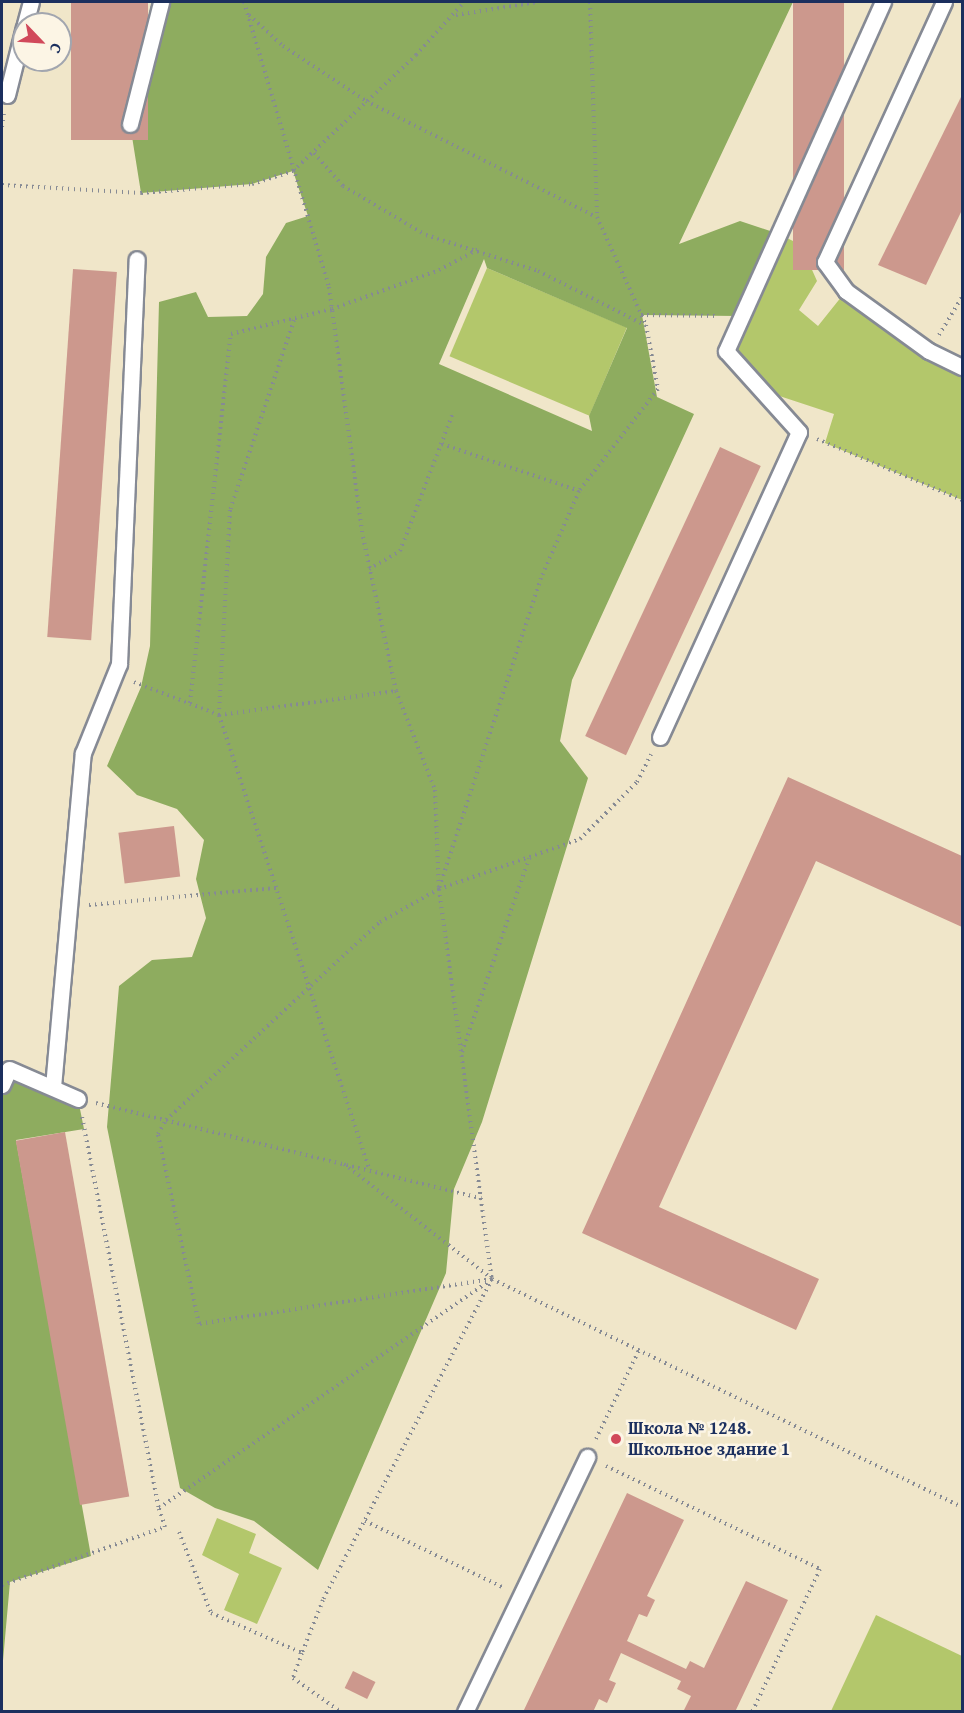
<!DOCTYPE html>
<meta charset="utf-8">
<style>
body{margin:0}
#map{position:relative;width:964px;height:1713px;overflow:hidden;background:#f0e6c9;font-family:"Gentium Book Plus",serif}
div>[style]{position:absolute}
.green>*{inset:0;background:#b3c76b;transform-origin:0 0}
.forest>*{inset:0;background:#8eac5f}
.building>*{inset:0;background:#cc988d;transform-origin:0 0}
.path>*{height:4px;margin-top:-2px;transform-origin:0;background:repeating-linear-gradient(90deg,#868a94 0 1.5px,transparent 0 6px)}
.roads{filter:drop-shadow(2px 0 #868a94) drop-shadow(-2px 0 #868a94) drop-shadow(0 2px #868a94) drop-shadow(0 -2px #868a94)}
.lane>*{height:15px;margin:-7.5px;padding:0 7.5px;transform-origin:7.5px;border-radius:7.5px;background:#fff}
.dots>*{width:16px;height:16px;translate:-50% -50%;box-sizing:border-box;border:3px solid #fcf5e5;border-radius:50%}
span{translate:-50% -50%;white-space:nowrap;text-align:center;line-height:1.15;-webkit-text-stroke:5px #fcf5e5;paint-order:stroke}
.poi-label{font-size:18px;color:#1b2f5e;font-weight:700}
.left{translate:0 -50%;text-align:left}
.frame{position:absolute;inset:0;border:3px solid #1b2f5e;pointer-events:none}
.north{position:absolute;left:12px;top:12px;width:60px;height:60px;box-sizing:border-box;background:#fcf5e5;border:2px solid #a2a6af;border-radius:50%;rotate:115deg;font-size:16px;font-weight:700;line-height:24px;text-align:center;color:#1b2f5e}
.north::after{content:'';display:block;margin:auto;width:21px;height:27px;background:#d1495b;clip-path:polygon(50% 0,100% 100%,50% 72%,0 100%)}
</style>
<div id="map">
<div class="green">
<div style="clip-path:polygon(779px 234px,801px 245px,817px 281px,799px 310px,818px 326px,846px 291px,962px 367px,962px 500px,825px 443px,834px 414px,755px 388px,726px 351px)"></div>
<div style="left:487px;top:268px;width:152px;height:96px;rotate:23deg"></div>
<div style="clip-path:polygon(217px 1518px,256px 1534px,249px 1553px,282px 1568px,257px 1624px,224px 1610px,239px 1574px,202px 1555px)"></div>
<div style="clip-path:polygon(876px 1615px,962px 1656px,962px 1711px,831px 1711px)"></div>
</div>
<div class="forest">
<div style="clip-path:polygon(evenodd,161px 2px,793px 2px,679px 244px,740px 221px,779px 234px,738px 316px,642px 315px,657px 397px,694px 414px,572px 680px,560px 741px,588px 778px,482px 1122px,454px 1189px,446px 1273px,318px 1570px,254px 1521px,215px 1508px,180px 1488px,107px 1127px,119px 986px,152px 960px,192px 957px,206px 918px,196px 879px,204px 840px,177px 809px,137px 795px,107px 766px,141px 687px,150px 646px,159px 302px,196px 292px,208px 317px,247px 316px,263px 294px,266px 257px,286px 223px,308px 216px,293px 171px,252px 184px,141px 193px,130px 124px,161px 2px,484px 259px,487px 268px,627px 328px,589px 416px,592px 431px,439px 364px,484px 259px)"></div>
<div style="clip-path:polygon(9px 1069px,78px 1099px,84px 1129px,16px 1140px,91px 1556px,10px 1582px,2px 1672px,2px 1085px)"></div>
</div>
<div class="building">
<div style="left:71px;top:2px;width:77px;height:138px"></div>
<div style="left:793px;top:2px;width:51px;height:268px"></div>
<div style="clip-path:polygon(962px 95px,962px 210px,926px 285px,878px 265px)"></div>
<div style="left:73px;top:269px;width:44px;height:369px;rotate:4deg"></div>
<div style="left:720px;top:447px;width:45px;height:319px;rotate:25deg"></div>
<div style="clip-path:polygon(788px 777px,962px 856px,962px 927px,816px 861px,659px 1207px,819px 1279px,796px 1330px,582px 1233px)"></div>
<div style="left:174px;top:826px;width:51px;height:56px;rotate:83deg"></div>
<div style="left:65px;top:1132px;width:370px;height:50px;rotate:80deg"></div>
<div style="clip-path:polygon(627px 1493px,684px 1520px,647px 1596px,655px 1600px,647px 1617px,639px 1614px,627px 1641px,686px 1669px,690px 1661px,704px 1668px,746px 1581px,788px 1600px,735px 1712px,683px 1712px,691px 1696px,677px 1689px,681px 1681px,621px 1653px,609px 1680px,616px 1683px,607px 1703px,599px 1699px,593px 1712px,523px 1712px)"></div>
<div style="left:353px;top:1671px;width:25px;height:19px;rotate:26deg"></div>
</div>
<div class="path">
<div style="left:244px;top:2px;width:297px;rotate:73.4deg"></div>
<div style="left:329px;top:287px;width:252px;rotate:82.3deg"></div>
<div style="left:363px;top:537px;width:157px;rotate:77.9deg"></div>
<div style="left:396px;top:691px;width:106px;rotate:68.5deg"></div>
<div style="left:435px;top:790px;width:99px;rotate:87.7deg"></div>
<div style="left:439px;top:889px;width:394px;rotate:82.3deg"></div>
<div style="left:492px;top:1279px;width:363px;rotate:117.8deg"></div>
<div style="left:323px;top:1600px;width:57px;rotate:111.6deg"></div>
<div style="left:302px;top:1653px;width:27px;rotate:110deg"></div>
<div style="left:293px;top:1678px;width:59px;rotate:35.3deg"></div>
<div style="left:590px;top:2px;width:215px;rotate:88.1deg"></div>
<div style="left:597px;top:217px;width:119px;rotate:65.6deg"></div>
<div style="left:646px;top:325px;width:65px;rotate:79.4deg"></div>
<div style="left:658px;top:389px;width:129px;rotate:127.8deg"></div>
<div style="left:579px;top:491px;width:95px;rotate:113.6deg"></div>
<div style="left:541px;top:578px;width:327px;rotate:108.2deg"></div>
<div style="left:439px;top:889px;width:150px;rotate:-19.5deg"></div>
<div style="left:580px;top:839px;width:81px;rotate:-45deg"></div>
<div style="left:637px;top:782px;width:31px;rotate:-63deg"></div>
<div style="left:249px;top:15px;width:46px;rotate:42.4deg"></div>
<div style="left:283px;top:46px;width:100px;rotate:33.5deg"></div>
<div style="left:366px;top:101px;width:258px;rotate:26.7deg"></div>
<div style="left:456px;top:15px;width:82px;rotate:-9.1deg"></div>
<div style="left:2px;top:127px;width:14px;rotate:-82deg"></div>
<div style="left:314px;top:153px;width:44px;rotate:48.7deg"></div>
<div style="left:343px;top:186px;width:96px;rotate:30.6deg"></div>
<div style="left:426px;top:235px;width:118px;rotate:17.8deg"></div>
<div style="left:538px;top:271px;width:120px;rotate:26.8deg"></div>
<div style="left:2px;top:185px;width:139px;rotate:3.3deg"></div>
<div style="left:141px;top:193px;width:111px;rotate:-4.6deg"></div>
<div style="left:252px;top:184px;width:43px;rotate:-17.6deg"></div>
<div style="left:293px;top:171px;width:169px;rotate:-43.3deg"></div>
<div style="left:416px;top:55px;width:72px;rotate:-47.8deg"></div>
<div style="left:641px;top:315px;width:78px;rotate:0.7deg"></div>
<div style="left:294px;top:320px;width:200px;rotate:108.6deg"></div>
<div style="left:230px;top:510px;width:205px;rotate:93.1deg"></div>
<div style="left:219px;top:715px;width:480px;rotate:71.7deg"></div>
<div style="left:939px;top:335px;width:44px;rotate:-58.8deg"></div>
<div style="left:817px;top:439px;width:157px;rotate:22.8deg"></div>
<div style="left:442px;top:444px;width:145px;rotate:18.9deg"></div>
<div style="left:369px;top:569px;width:36px;rotate:-30deg"></div>
<div style="left:400px;top:551px;width:148px;rotate:-69deg"></div>
<div style="left:134px;top:682px;width:91px;rotate:21.2deg"></div>
<div style="left:219px;top:715px;width:179px;rotate:-7.7deg"></div>
<div style="left:190px;top:703px;width:371px;rotate:-83.7deg"></div>
<div style="left:231px;top:334px;width:104px;rotate:-13.9deg"></div>
<div style="left:332px;top:309px;width:114px;rotate:-20deg"></div>
<div style="left:439px;top:270px;width:45px;rotate:-27.7deg"></div>
<div style="left:89px;top:905px;width:189px;rotate:-5.2deg"></div>
<div style="left:462px;top:1052px;width:205px;rotate:-70.9deg"></div>
<div style="left:96px;top:1103px;width:397px;rotate:13.9deg"></div>
<div style="left:82px;top:1117px;width:399px;rotate:78.9deg"></div>
<div style="left:344px;top:1164px;width:187px;rotate:37.8deg"></div>
<div style="left:492px;top:1279px;width:296px;rotate:171.3deg"></div>
<div style="left:199px;top:1324px;width:194px;rotate:-102.2deg"></div>
<div style="left:158px;top:1134px;width:16px;rotate:-60deg"></div>
<div style="left:166px;top:1120px;width:292px;rotate:-42.8deg"></div>
<div style="left:380px;top:922px;width:68px;rotate:-29.2deg"></div>
<div style="left:596px;top:1439px;width:99px;rotate:-64.2deg"></div>
<div style="left:606px;top:1466px;width:237px;rotate:25.7deg"></div>
<div style="left:820px;top:1569px;width:158px;rotate:115.4deg"></div>
<div style="left:365px;top:1521px;width:154px;rotate:25.7deg"></div>
<div style="left:179px;top:1532px;width:87px;rotate:68.4deg"></div>
<div style="left:211px;top:1613px;width:99px;rotate:23.7deg"></div>
<div style="left:2px;top:1585px;width:173px;rotate:-19.6deg"></div>
<div style="left:165px;top:1527px;width:20px;rotate:-108deg"></div>
<div style="left:159px;top:1508px;width:404px;rotate:-34.5deg"></div>
<div style="left:492px;top:1279px;width:522px;rotate:25.88deg"></div>
</div>
<div class="roads">
<div class="lane">
<div style="left:944px;top:2px;width:286px;rotate:114.6deg"></div>
<div style="left:825px;top:262px;width:36px;rotate:54deg"></div>
<div style="left:846px;top:291px;width:102px;rotate:35.9deg"></div>
<div style="left:929px;top:351px;width:37px;rotate:26deg"></div>
<div style="left:25px;top:24px;width:23px;rotate:-75deg"></div>
<div style="left:7px;top:95px;width:70px;rotate:-76deg"></div>
<div style="left:130px;top:124px;width:126px;rotate:-75.7deg"></div>
<div style="left:660px;top:737px;width:335px;rotate:-65.5deg"></div>
<div style="left:799px;top:432px;width:109px;rotate:-132deg"></div>
<div style="left:726px;top:351px;width:383px;rotate:-65.8deg"></div>
<div style="left:2px;top:1085px;width:17px;rotate:-66deg"></div>
<div style="left:9px;top:1069px;width:75px;rotate:23.5deg"></div>
<div style="left:53px;top:1087px;width:335px;rotate:-84.9deg"></div>
<div style="left:83px;top:753px;width:96px;rotate:-68deg"></div>
<div style="left:119px;top:664px;width:405px;rotate:-87.5deg"></div>
<div style="left:465px;top:1712px;width:283px;rotate:-64.4deg"></div>
</div>
</div>
<div class="dots">
<div style="left:616px;top:1439px;background:#d1495b"></div>
</div>
<div class="poi-label">
<span class="left" style="left:628px;top:1439px">Школа № 1248.<br>Школьное здание 1</span>
</div>
<div class="frame"></div>
<div class="north">С</div>
</div>
